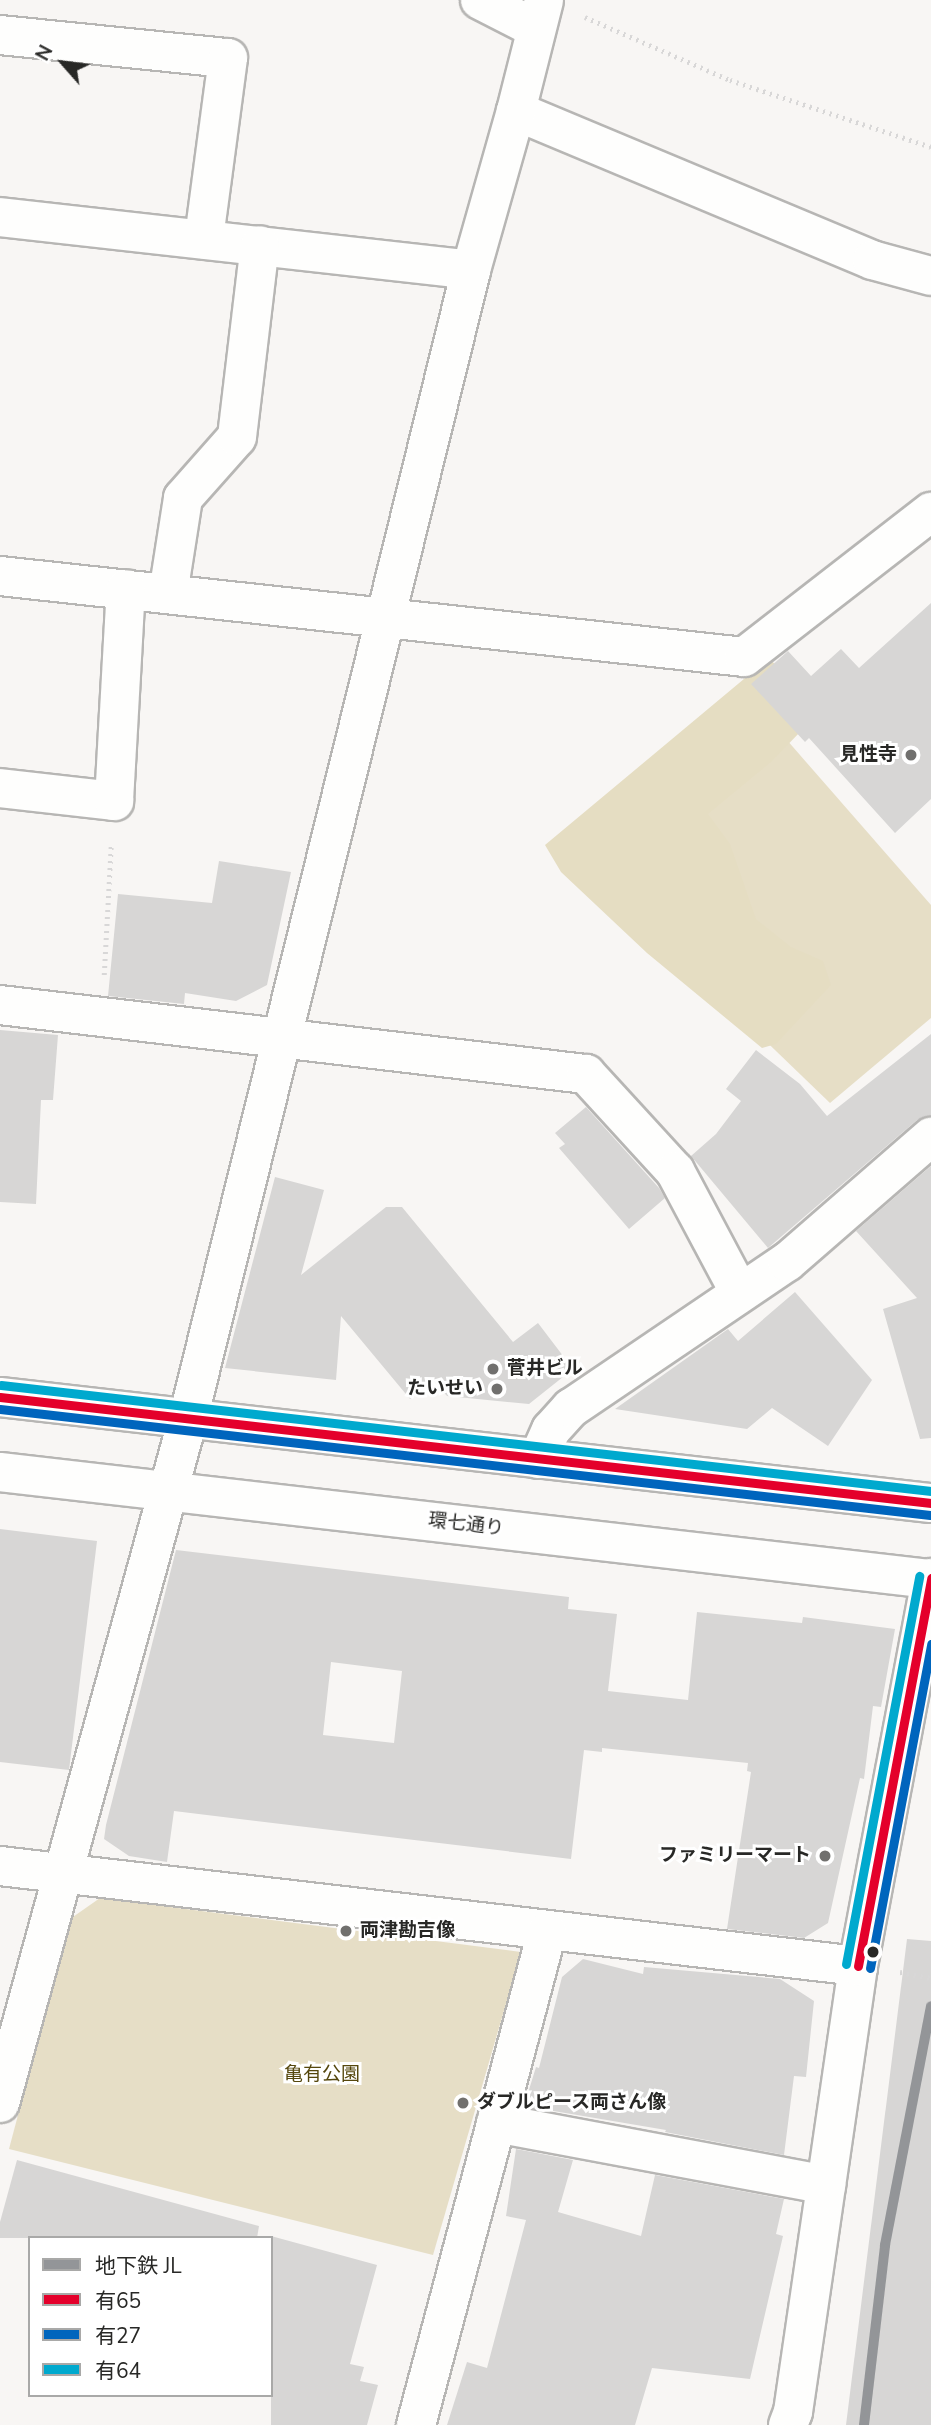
<!DOCTYPE html>
<meta charset="utf-8">
<style>
body{margin:0}
#map{position:relative;width:931px;height:2425px;overflow:hidden;background:#f8f6f4;font-family:"Nunito Sans","Noto Sans JP",sans-serif}
div>[style]{position:absolute}
.green>*{inset:0;background:#e6dec6}
.forest>*{inset:0;background:#e5ddc2}
.building>*{inset:0;background:#d7d6d5}
.path>*{height:4.5px;margin-top:-2.25px;transform-origin:0;background:repeating-linear-gradient(90deg,#d8d7d7 0 2px,transparent 0 7px)}
.roads{filter:drop-shadow(2px 0 #b7b6b4) drop-shadow(-2px 0 #b7b6b4) drop-shadow(0 2px #b7b6b4) drop-shadow(0 -2px #b7b6b4)}
.minor>*{height:38px;margin:-19px;padding:0 19px;transform-origin:19px;border-radius:19px;background:#fefefd}
.major>*{height:38px;margin:-19px;padding:0 19px;transform-origin:19px;border-radius:19px;background:#fefefd}
.bus-1>*{height:9px;margin:-4.5px;padding:0 4.5px;transform-origin:4.5px;border-radius:4.5px;background:#e4002b}
.bus-2>*{height:9px;margin:-4.5px;padding:0 4.5px;transform-origin:4.5px;border-radius:4.5px;background:#0065bd}
.bus-3>*{height:9px;margin:-4.5px;padding:0 4.5px;transform-origin:4.5px;border-radius:4.5px;background:#00a9ce}
.metro-1>*{height:10px;margin:-5px;padding:0 5px;transform-origin:5px;border-radius:5px;background:#939598}
.dots>*{width:19px;height:19px;translate:-50% -50%;box-sizing:border-box;border:4px solid #fff;border-radius:50%}
span{translate:-50% -50%;white-space:nowrap;text-align:center;line-height:1.15;-webkit-text-stroke:6px #fff;paint-order:stroke}
.poi-label{font-size:19px;color:#282826;font-weight:700}
.right{translate:-100% -50%;text-align:right}
.left{translate:0 -50%;text-align:left}
.street-label{font-size:19px;color:#282826}
.park-label{font-size:19px;color:#55470d}
.legend{position:absolute;left:28px;top:2236px;width:245px;height:161px;box-sizing:border-box;background:#fff;border:2px solid #a9a9a8;margin:0;padding:9px 12px;list-style:none;font-size:21px;color:#282826}
.legend li{display:flex;align-items:center;gap:14px;height:35px}
.legend b{width:35px;border:2px solid #a9a9a8}
.north{position:absolute;left:28px;top:28px;width:70px;height:70px;-webkit-text-stroke:5px #fff;paint-order:stroke;rotate:298deg;font-size:19px;font-weight:700;line-height:28px;text-align:center;color:#282826}
.north::after{content:'';display:block;margin:auto;width:24px;height:32px;background:#282826;clip-path:polygon(50% 0,100% 100%,50% 72%,0 100%)}
</style>
<div id="map">
<div class="green">
<div style="clip-path:polygon(786px 739px,931px 905px,931px 1018px,830px 1103px,578px 860px)"></div>
<div style="clip-path:polygon(100px 1898px,521px 1952px,433px 2255px,9px 2149px,70px 1919px)"></div>
</div>
<div class="forest">
<div style="clip-path:polygon(768px 659px,784px 670px,802px 730px,771px 762px,708px 814px,730px 844px,756px 919px,791px 947px,823px 961px,831px 985px,776px 1044px,762px 1048px,647px 953px,561px 872px,545px 845px)"></div>
</div>
<div class="building">
<div style="clip-path:polygon(931px 603px,931px 799px,895px 833px,809px 738px,805px 742px,751px 684px,788px 651px,811px 676px,841px 649px,859px 668px)"></div>
<div style="clip-path:polygon(219px 861px,291px 872px,267px 985px,236px 1001px,185px 993px,184px 1004px,108px 996px,118px 894px,212px 903px)"></div>
<div style="clip-path:polygon(0 1030px,58px 1035px,53px 1100px,41px 1100px,36px 1204px,0 1202px)"></div>
<div style="clip-path:polygon(931px 1034px,931px 1116px,917px 1120px,768px 1248px,691px 1156px,716px 1134px,741px 1101px,726px 1089px,756px 1050px,800px 1084px,827px 1116px)"></div>
<div style="clip-path:polygon(586px 1107px,659px 1188px,665px 1198px,629px 1229px,559px 1148px,565px 1144px,555px 1133px)"></div>
<div style="clip-path:polygon(931px 1166px,931px 1438px,920px 1439px,883px 1309px,917px 1298px,856px 1231px)"></div>
<div style="clip-path:polygon(275px 1177px,324px 1190px,301px 1275px,386px 1207px,402px 1207px,513px 1342px,538px 1323px,573px 1369px,529px 1404px,447px 1396px,433px 1380px,410px 1399px,341px 1316px,336px 1380px,225px 1368px)"></div>
<div style="clip-path:polygon(795px 1292px,872px 1380px,828px 1446px,772px 1408px,747px 1429px,615px 1409px,728px 1329px,738px 1341px)"></div>
<div style="clip-path:polygon(0 1529px,97px 1541px,69px 1770px,0 1762px)"></div>
<div style="clip-path:polygon(evenodd,176px 1550px,569px 1597px,568px 1609px,617px 1614px,608px 1691px,688px 1700px,697px 1612px,802px 1623px,803px 1617px,895px 1629px,881px 1707px,873px 1706px,864px 1779px,860px 1778px,828px 1923px,804px 1938px,727px 1929px,751px 1772px,747px 1771px,748px 1763px,602px 1748px,602px 1752px,584px 1750px,571px 1859px,174px 1811px,167px 1862px,129px 1856px,104px 1839px,106px 1825px,176px 1550px,331px 1662px,402px 1671px,394px 1743px,323px 1735px,331px 1662px)"></div>
<div style="clip-path:polygon(907px 1939px,931px 1941px,931px 2425px,846px 2425px)"></div>
<div style="clip-path:polygon(583px 1959px,643px 1974px,644px 1967px,780px 1979px,814px 2001px,806px 2077px,794px 2076px,784px 2155px,665px 2132px,666px 2130px,524px 2106px,536px 2067px,539px 2068px,562px 1977px)"></div>
<div style="clip-path:polygon(516px 2149px,573px 2160px,558px 2212px,641px 2236px,655px 2175px,784px 2199px,776px 2234px,783px 2236px,750px 2379px,652px 2368px,635px 2425px,447px 2425px,467px 2362px,487px 2368px,526px 2220px,506px 2216px)"></div>
<div style="clip-path:polygon(17px 2160px,259px 2226px,257px 2238px,0 2238px,0 2222px)"></div>
<div style="clip-path:polygon(271px 2236px,377px 2265px,350px 2364px,364px 2367px,360px 2381px,378px 2385px,367px 2425px,271px 2425px)"></div>
</div>
<div class="path">
<div style="left:585px;top:17px;width:158px;rotate:23.5deg"></div>
<div style="left:730px;top:80px;width:212px;rotate:18.4deg"></div>
<div style="left:104px;top:975px;width:131px;rotate:-86.9deg"></div>
<div style="left:900px;top:1972px;width:32px;rotate:11deg"></div>
</div>
<div class="roads">
<div class="minor">
<div style="left:480px;top:0;width:62px;rotate:27deg"></div>
<div style="left:0;top:35px;width:229px;rotate:5.8deg"></div>
<div style="left:228px;top:58px;width:183px;rotate:97.6deg"></div>
<div style="left:516px;top:111px;width:386px;rotate:22.7deg"></div>
<div style="left:872px;top:260px;width:61px;rotate:15.2deg"></div>
<div style="left:0;top:217px;width:474px;rotate:6.4deg"></div>
<div style="left:0;top:576px;width:748px;rotate:6.21deg"></div>
<div style="left:744px;top:657px;width:237px;rotate:-37.8deg"></div>
<div style="left:168px;top:594px;width:97px;rotate:-81.1deg"></div>
<div style="left:183px;top:498px;width:81px;rotate:-48.5deg"></div>
<div style="left:237px;top:437px;width:193px;rotate:-83.2deg"></div>
<div style="left:0;top:788px;width:115px;rotate:6.5deg"></div>
<div style="left:114px;top:801px;width:212px;rotate:-86.8deg"></div>
<div style="left:0;top:1005px;width:590px;rotate:6.72deg"></div>
<div style="left:586px;top:1074px;width:132px;rotate:47.5deg"></div>
<div style="left:675px;top:1171px;width:138px;rotate:62deg"></div>
<div style="left:538px;top:1459px;width:32px;rotate:-66deg"></div>
<div style="left:551px;top:1430px;width:30px;rotate:-48deg"></div>
<div style="left:571px;top:1408px;width:261px;rotate:-34.1deg"></div>
<div style="left:787px;top:1262px;width:191px;rotate:-41deg"></div>
<div style="left:0;top:1866px;width:864px;rotate:6.65deg"></div>
<div style="left:0;top:2103px;width:709px;rotate:-74.63deg"></div>
<div style="left:188px;top:1419px;width:1183px;rotate:-76.16deg"></div>
<div style="left:471px;top:270px;width:165px;rotate:-74.2deg"></div>
<div style="left:516px;top:111px;width:114px;rotate:-75.8deg"></div>
<div style="left:496px;top:2123px;width:336px;rotate:10.6deg"></div>
<div style="left:416px;top:2425px;width:510px;rotate:-75.12deg"></div>
<div style="left:788px;top:2425px;width:14px;rotate:-69deg"></div>
<div style="left:793px;top:2412px;width:451px;rotate:-81.7deg"></div>
<div style="left:858px;top:1966px;width:395px;rotate:-79.3deg"></div>
</div>
<div class="major">
<div style="left:0;top:1397px;width:937px;rotate:6.5deg"></div>
<div style="left:0;top:1472px;width:937px;rotate:6.56deg"></div>
</div>
</div>
<div class="bus-1">
<div style="left:0;top:1397px;width:937px;rotate:6.5deg"></div>
<div style="left:858px;top:1966px;width:395px;rotate:-79.3deg"></div>
</div>
<div class="bus-2">
<div style="left:0;top:1409px;width:936px;rotate:6.5deg"></div>
<div style="left:870px;top:1968px;width:330px;rotate:-79.3deg"></div>
</div>
<div class="bus-3">
<div style="left:1px;top:1385px;width:936px;rotate:6.5deg"></div>
<div style="left:846px;top:1964px;width:395px;rotate:-79.3deg"></div>
</div>
<div class="metro-1">
<div style="left:864px;top:2425px;width:181px;rotate:-83.3deg"></div>
<div style="left:885px;top:2245px;width:243px;rotate:-79.1deg"></div>
</div>
<div class="dots">
<div style="left:911px;top:755px;background:#71706e"></div>
<div style="left:493px;top:1369px;background:#71706e"></div>
<div style="left:497px;top:1389px;background:#71706e"></div>
<div style="left:825px;top:1856px;background:#71706e"></div>
<div style="left:346px;top:1931px;background:#71706e"></div>
<div style="left:873px;top:1952px;background:#282826"></div>
<div style="left:463px;top:2103px;background:#71706e"></div>
</div>
<div class="poi-label">
<span class="right" style="left:897px;top:755px">見性寺</span>
<span class="left" style="left:507px;top:1369px">菅井ビル</span>
<span class="right" style="left:483px;top:1389px">たいせい</span>
<span class="right" style="left:811px;top:1856px">ファミリーマート</span>
<span class="left" style="left:360px;top:1931px">両津勘吉像</span>
<span class="left" style="left:477px;top:2103px">ダブルピース両さん像</span>
</div>
<div class="street-label">
<span style="left:466px;top:1525px;rotate:7deg">環七通り</span>
</div>
<div class="park-label">
<span style="left:322px;top:2075px">亀有公園</span>
</div>
<ul class="legend">
<li><b style="height:9px;background:#939598"></b>地下鉄 JL</li>
<li><b style="height:9px;background:#e4002b"></b>有65</li>
<li><b style="height:9px;background:#0065bd"></b>有27</li>
<li><b style="height:9px;background:#00a9ce"></b>有64</li>
</ul>
<div class="north">N</div>
</div>
